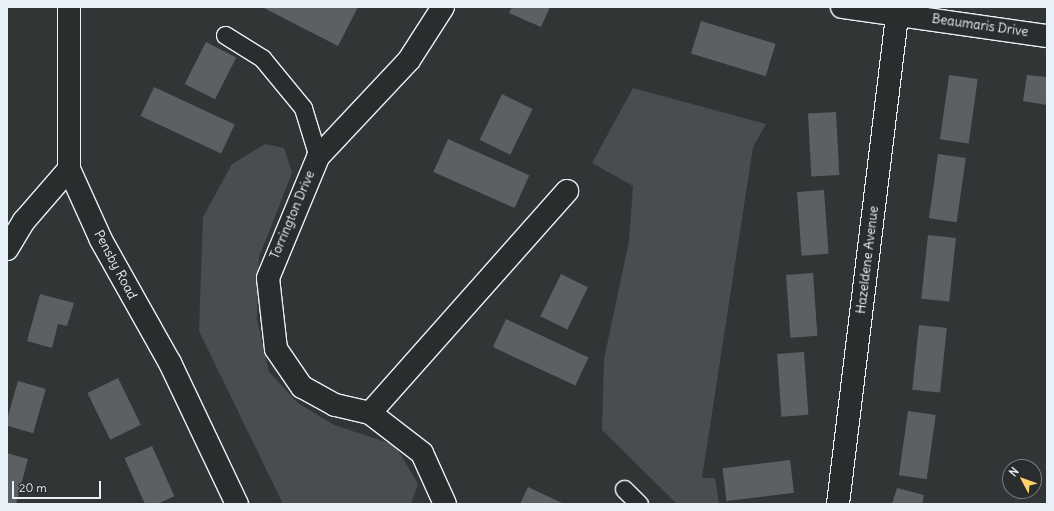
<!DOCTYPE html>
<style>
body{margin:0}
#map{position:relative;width:1054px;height:511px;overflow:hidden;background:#323536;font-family:Delius,sans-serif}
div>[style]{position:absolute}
.green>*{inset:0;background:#494d4f}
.building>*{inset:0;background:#5c6063;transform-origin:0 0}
.roads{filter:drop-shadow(1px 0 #e8f1f8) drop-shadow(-1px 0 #e8f1f8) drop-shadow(0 1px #e8f1f8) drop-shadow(0 -1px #e8f1f8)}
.service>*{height:17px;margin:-8.5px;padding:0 8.5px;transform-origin:8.5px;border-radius:8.5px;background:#2a2d2e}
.minor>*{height:22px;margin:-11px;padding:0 11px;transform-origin:11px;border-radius:11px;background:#2a2d2e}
.tertiary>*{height:22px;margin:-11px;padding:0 11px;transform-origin:11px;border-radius:11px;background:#2a2d2e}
.secondary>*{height:22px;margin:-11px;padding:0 11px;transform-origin:11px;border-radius:11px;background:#2a2d2e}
span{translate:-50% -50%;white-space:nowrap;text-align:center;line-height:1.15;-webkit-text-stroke:3px #2a2d2e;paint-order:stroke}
.street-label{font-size:13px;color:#e8f1f8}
.frame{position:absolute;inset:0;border:8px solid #e8f1f8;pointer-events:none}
.north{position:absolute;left:1002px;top:459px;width:40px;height:40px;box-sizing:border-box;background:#2a2d2e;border:1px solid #767b7f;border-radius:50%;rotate:311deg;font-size:11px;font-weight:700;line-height:16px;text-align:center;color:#e8f1f8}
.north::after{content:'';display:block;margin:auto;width:14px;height:18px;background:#ffd166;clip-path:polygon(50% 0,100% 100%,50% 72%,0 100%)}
.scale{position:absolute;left:12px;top:481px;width:89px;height:18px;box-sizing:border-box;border:2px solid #e8f1f8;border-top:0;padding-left:5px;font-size:12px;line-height:14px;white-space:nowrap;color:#e8f1f8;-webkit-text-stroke:3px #2a2d2e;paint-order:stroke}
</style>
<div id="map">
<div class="green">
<div style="clip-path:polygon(633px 88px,766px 124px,753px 147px,702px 478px,715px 478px,719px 504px,677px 504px,602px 430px,604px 359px,629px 241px,633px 186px,592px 163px)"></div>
<div style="clip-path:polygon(265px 144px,284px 148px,292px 173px,259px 257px,257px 319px,269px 372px,298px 403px,334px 425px,395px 445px,418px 484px,411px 504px,283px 504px,199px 331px,203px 217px,232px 164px)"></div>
</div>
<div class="building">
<div style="clip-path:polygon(262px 7px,358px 7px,338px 46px)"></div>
<div style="clip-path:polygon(512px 7px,550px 7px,541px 27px,509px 13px)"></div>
<div style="left:701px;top:21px;width:78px;height:34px;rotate:17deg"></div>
<div style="left:206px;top:42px;width:34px;height:47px;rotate:27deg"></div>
<div style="left:949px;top:75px;width:29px;height:65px;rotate:8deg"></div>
<div style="clip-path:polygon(1027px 75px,1047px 77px,1047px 105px,1023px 101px)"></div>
<div style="left:154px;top:87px;width:89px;height:32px;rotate:25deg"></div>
<div style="left:502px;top:94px;width:34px;height:51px;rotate:26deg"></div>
<div style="left:836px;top:112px;width:63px;height:28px;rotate:87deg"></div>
<div style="left:448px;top:139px;width:89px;height:36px;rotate:24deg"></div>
<div style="left:938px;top:154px;width:28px;height:65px;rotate:8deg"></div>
<div style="left:824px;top:190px;width:64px;height:27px;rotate:86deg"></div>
<div style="left:928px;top:235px;width:28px;height:64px;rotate:6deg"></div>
<div style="left:813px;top:273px;width:63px;height:27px;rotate:86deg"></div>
<div style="left:561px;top:274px;width:30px;height:47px;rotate:26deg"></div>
<div style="clip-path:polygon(40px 294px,74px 303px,67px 326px,58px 324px,52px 348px,27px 341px)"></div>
<div style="left:506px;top:319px;width:91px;height:31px;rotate:25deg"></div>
<div style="left:919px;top:325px;width:28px;height:65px;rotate:6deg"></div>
<div style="left:804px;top:352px;width:63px;height:27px;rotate:86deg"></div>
<div style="left:118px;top:378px;width:52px;height:34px;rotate:64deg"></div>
<div style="left:18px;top:381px;width:29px;height:46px;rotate:16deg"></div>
<div style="left:908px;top:411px;width:28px;height:65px;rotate:8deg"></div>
<div style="left:152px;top:446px;width:55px;height:30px;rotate:66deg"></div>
<div style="clip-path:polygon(7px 453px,28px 459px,16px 504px,7px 504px)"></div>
<div style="left:790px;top:460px;width:33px;height:68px;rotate:83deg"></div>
<div style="clip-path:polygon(528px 487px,562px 503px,565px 504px,520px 504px)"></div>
<div style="clip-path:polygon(897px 488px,924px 495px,922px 504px,892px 504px)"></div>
</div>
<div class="roads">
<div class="service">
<div style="left:225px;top:35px;width:44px;rotate:31.9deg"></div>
<div style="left:262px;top:58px;width:65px;rotate:50.6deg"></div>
<div style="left:303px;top:108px;width:51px;rotate:73deg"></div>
<div style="left:624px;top:489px;width:21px;rotate:45deg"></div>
</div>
<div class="minor">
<div style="left:842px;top:7px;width:207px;rotate:8.1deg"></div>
<div style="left:370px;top:413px;width:36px;rotate:-167deg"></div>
<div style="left:335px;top:405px;width:38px;rotate:-151deg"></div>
<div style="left:302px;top:387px;width:46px;rotate:-124.4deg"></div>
<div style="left:276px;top:349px;width:71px;rotate:-96.4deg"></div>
<div style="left:268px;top:278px;width:131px;rotate:-67.5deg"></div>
<div style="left:318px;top:157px;width:133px;rotate:-46.8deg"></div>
<div style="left:409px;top:60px;width:63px;rotate:-57.3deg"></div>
<div style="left:445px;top:504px;width:56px;rotate:-114.3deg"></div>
<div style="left:422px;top:453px;width:66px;rotate:-142.4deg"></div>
<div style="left:370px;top:413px;width:297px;rotate:-48.4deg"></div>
<div style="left:838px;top:504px;width:492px;rotate:-83.1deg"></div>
</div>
<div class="tertiary">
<div style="left:7px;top:249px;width:33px;rotate:-59deg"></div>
<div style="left:24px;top:221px;width:69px;rotate:-49.1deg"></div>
</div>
<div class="secondary">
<div style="left:69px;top:7px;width:162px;rotate:90deg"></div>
<div style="left:69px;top:169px;width:78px;rotate:65.7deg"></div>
<div style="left:101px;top:240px;width:141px;rotate:60.7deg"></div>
<div style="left:170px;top:363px;width:156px;rotate:64.6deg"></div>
</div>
</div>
<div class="street-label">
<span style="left:980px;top:26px;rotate:8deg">Beaumaris Drive</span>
<span style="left:293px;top:215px;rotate:-67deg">Torrington Drive</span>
<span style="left:868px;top:260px;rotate:-83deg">Hazeldene Avenue</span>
<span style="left:115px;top:265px;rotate:62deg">Pensby Road</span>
</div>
<div class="frame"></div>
<div class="north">N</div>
<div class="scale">20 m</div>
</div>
